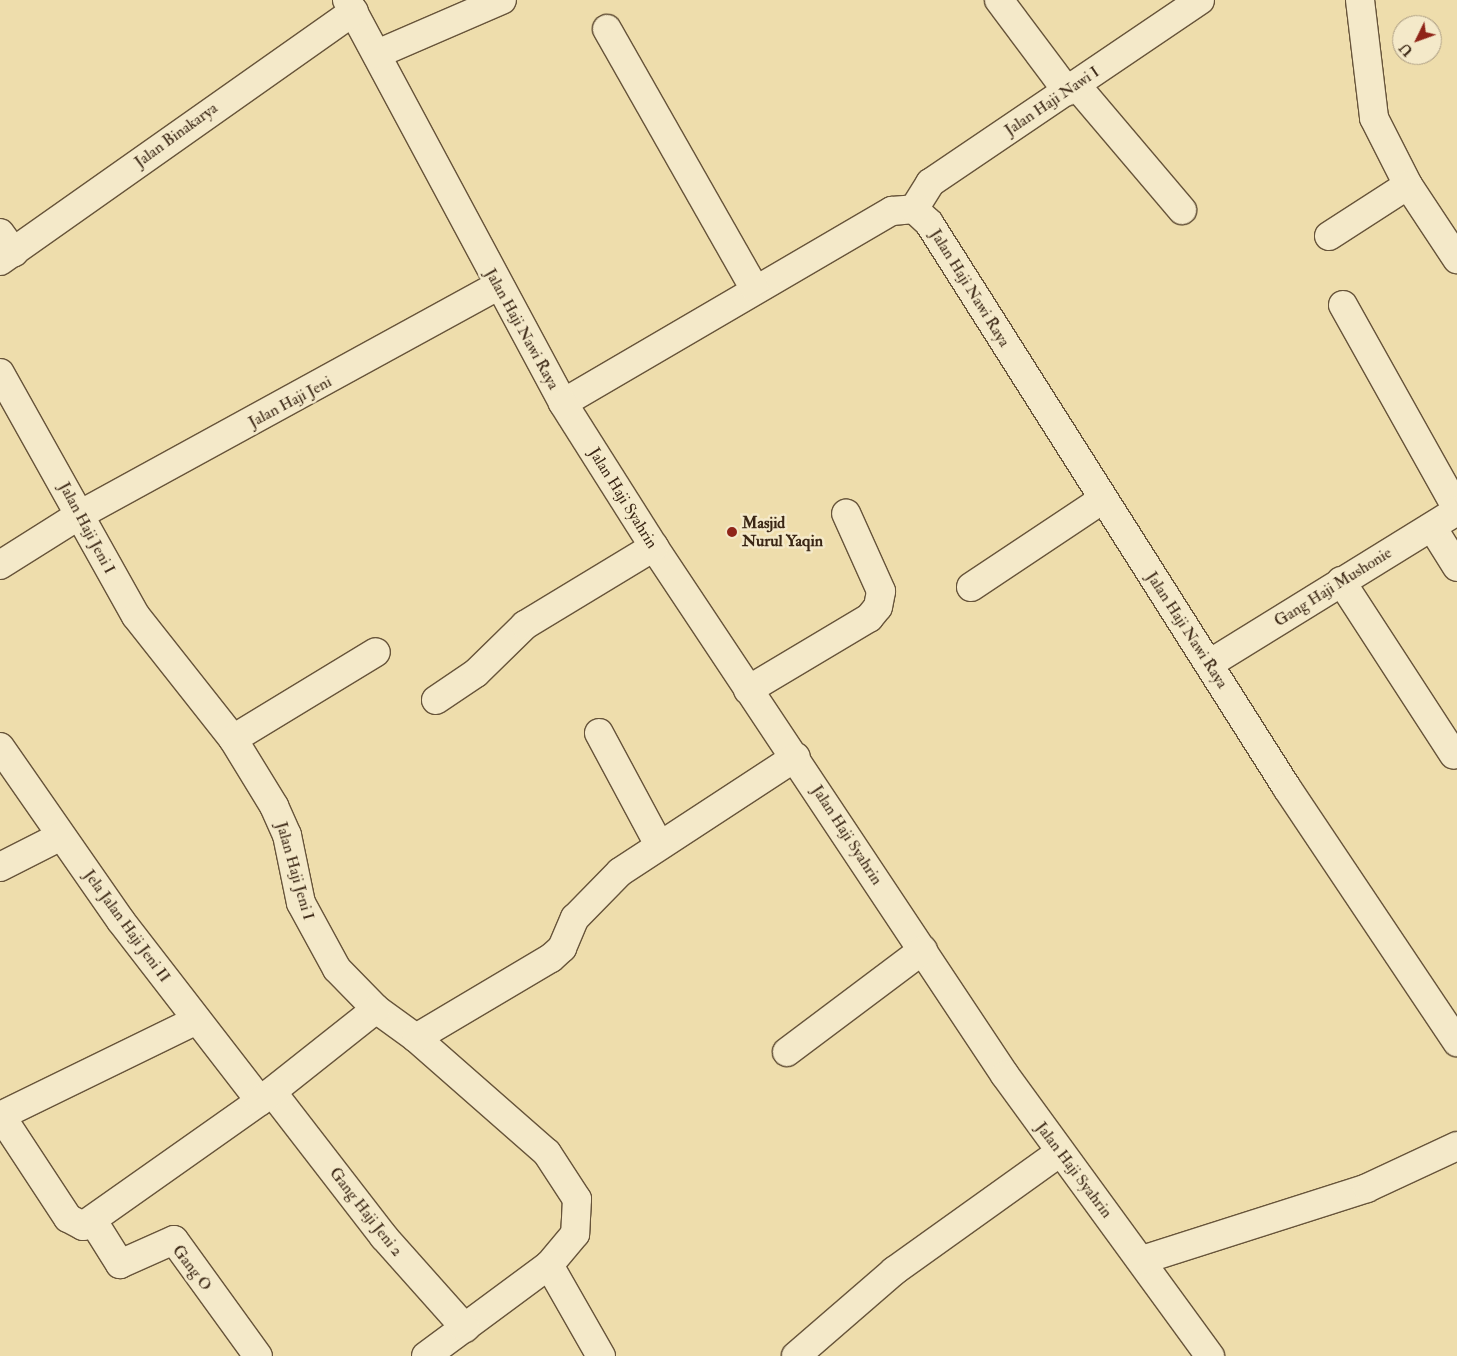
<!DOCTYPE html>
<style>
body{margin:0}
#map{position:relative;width:1457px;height:1356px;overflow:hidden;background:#eeddac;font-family:"IM FELL Double Pica",serif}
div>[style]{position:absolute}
.roads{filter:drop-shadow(1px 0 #67543a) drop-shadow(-1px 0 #67543a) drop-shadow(0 1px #67543a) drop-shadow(0 -1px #67543a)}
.minor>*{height:28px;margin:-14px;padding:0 14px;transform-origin:14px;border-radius:14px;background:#f4e9c9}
.dots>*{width:14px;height:14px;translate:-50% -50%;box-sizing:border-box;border:2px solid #f4e9c9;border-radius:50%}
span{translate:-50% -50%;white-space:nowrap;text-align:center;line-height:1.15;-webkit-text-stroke:5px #f4e9c9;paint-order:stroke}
.street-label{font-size:16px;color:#3a2614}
.poi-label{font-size:16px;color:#3a2614;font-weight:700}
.left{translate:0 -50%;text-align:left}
.north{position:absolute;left:1392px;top:15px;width:50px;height:50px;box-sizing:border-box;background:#f4e9c9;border:1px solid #aa9b81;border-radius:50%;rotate:228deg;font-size:14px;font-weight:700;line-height:20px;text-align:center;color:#3a2614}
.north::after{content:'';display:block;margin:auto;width:18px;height:22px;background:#8f2418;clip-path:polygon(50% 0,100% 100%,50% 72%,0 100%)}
</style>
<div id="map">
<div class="roads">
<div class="minor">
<div style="left:347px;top:0;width:457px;rotate:61.8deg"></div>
<div style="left:563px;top:403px;width:381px;rotate:-30.3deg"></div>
<div style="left:892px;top:211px;width:22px;rotate:-5deg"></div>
<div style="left:914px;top:209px;width:21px;rotate:43deg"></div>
<div style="left:929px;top:223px;width:669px;rotate:57.64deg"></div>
<div style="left:1287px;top:788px;width:306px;rotate:56.2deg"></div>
<div style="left:999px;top:0;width:114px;rotate:53.2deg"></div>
<div style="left:1360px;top:0;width:119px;rotate:83.2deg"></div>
<div style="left:1374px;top:118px;width:75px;rotate:63.1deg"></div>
<div style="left:1408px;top:185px;width:89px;rotate:56.5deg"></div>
<div style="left:607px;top:29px;width:298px;rotate:60.4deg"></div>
<div style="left:377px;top:54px;width:136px;rotate:-23.4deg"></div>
<div style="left:1076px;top:85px;width:164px;rotate:49.7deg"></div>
<div style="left:914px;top:209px;width:31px;rotate:-58deg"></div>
<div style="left:930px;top:183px;width:326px;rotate:-34.1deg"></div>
<div style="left:0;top:233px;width:24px;rotate:54deg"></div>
<div style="left:1329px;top:236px;width:94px;rotate:-32.8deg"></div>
<div style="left:0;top:261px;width:433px;rotate:-35.2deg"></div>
<div style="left:1343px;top:305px;width:234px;rotate:60.8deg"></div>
<div style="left:0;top:373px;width:278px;rotate:60.8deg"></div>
<div style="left:136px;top:616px;width:157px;rotate:51.7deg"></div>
<div style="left:233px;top:739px;width:79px;rotate:58.5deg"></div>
<div style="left:274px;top:806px;width:32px;rotate:66deg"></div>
<div style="left:287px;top:835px;width:69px;rotate:78.4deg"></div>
<div style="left:301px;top:903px;width:75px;rotate:61.4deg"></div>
<div style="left:337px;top:969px;width:56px;rotate:45.7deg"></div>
<div style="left:376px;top:1009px;width:49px;rotate:35.9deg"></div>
<div style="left:416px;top:1038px;width:174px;rotate:41.3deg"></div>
<div style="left:547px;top:1153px;width:55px;rotate:56.9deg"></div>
<div style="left:577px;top:1199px;width:35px;rotate:93deg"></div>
<div style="left:575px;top:1234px;width:40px;rotate:130deg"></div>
<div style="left:549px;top:1265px;width:153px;rotate:143.5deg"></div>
<div style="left:563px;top:403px;width:170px;rotate:57.7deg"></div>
<div style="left:654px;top:547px;width:634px;rotate:56.39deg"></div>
<div style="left:1005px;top:1075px;width:348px;rotate:53.9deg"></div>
<div style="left:1432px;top:527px;width:47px;rotate:58deg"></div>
<div style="left:0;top:565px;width:96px;rotate:-32.2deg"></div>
<div style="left:81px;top:514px;width:474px;rotate:-28.7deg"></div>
<div style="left:1341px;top:581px;width:207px;rotate:57deg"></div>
<div style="left:971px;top:587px;width:159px;rotate:-33.7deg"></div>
<div style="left:1209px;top:664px;width:291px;rotate:-31.7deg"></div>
<div style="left:748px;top:690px;width:141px;rotate:-30.8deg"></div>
<div style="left:869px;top:618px;width:14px;rotate:-51deg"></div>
<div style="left:878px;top:607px;width:16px;rotate:-79deg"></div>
<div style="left:881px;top:591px;width:85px;rotate:-114.2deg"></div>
<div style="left:436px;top:700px;width:48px;rotate:-34deg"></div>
<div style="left:476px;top:673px;width:69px;rotate:-44.4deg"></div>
<div style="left:525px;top:625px;width:151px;rotate:-31.2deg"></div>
<div style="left:599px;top:733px;width:125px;rotate:61.8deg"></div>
<div style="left:233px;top:739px;width:167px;rotate:-31.3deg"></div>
<div style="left:0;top:747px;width:212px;rotate:55.2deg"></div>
<div style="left:121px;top:921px;width:227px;rotate:52.3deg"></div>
<div style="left:0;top:867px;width:68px;rotate:-26.9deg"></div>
<div style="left:416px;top:1038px;width:157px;rotate:-30.7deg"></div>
<div style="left:551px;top:958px;width:15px;rotate:-42deg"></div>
<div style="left:562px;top:948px;width:33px;rotate:-67deg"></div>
<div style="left:575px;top:918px;width:64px;rotate:-45.6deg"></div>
<div style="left:620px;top:872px;width:210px;rotate:-33.2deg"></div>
<div style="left:787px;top:1052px;width:170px;rotate:-36.9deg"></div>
<div style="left:272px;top:1092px;width:183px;rotate:52.3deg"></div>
<div style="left:384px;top:1237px;width:122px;rotate:48.3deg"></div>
<div style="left:0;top:1116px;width:219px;rotate:-26deg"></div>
<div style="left:1px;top:1116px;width:122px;rotate:56.7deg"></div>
<div style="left:68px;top:1218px;width:17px;rotate:28deg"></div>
<div style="left:83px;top:1226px;width:217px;rotate:-35.2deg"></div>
<div style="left:260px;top:1101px;width:148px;rotate:-38.4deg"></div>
<div style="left:93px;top:1221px;width:51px;rotate:57.9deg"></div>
<div style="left:120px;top:1264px;width:59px;rotate:-24deg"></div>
<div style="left:174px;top:1240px;width:143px;rotate:54.1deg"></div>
<div style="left:1142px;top:1260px;width:236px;rotate:-17.7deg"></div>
<div style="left:1367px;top:1188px;width:99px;rotate:-25deg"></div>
<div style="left:549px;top:1265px;width:105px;rotate:60.3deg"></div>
<div style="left:796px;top:1356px;width:130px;rotate:-40.9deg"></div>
<div style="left:894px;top:1271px;width:204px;rotate:-35.6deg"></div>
</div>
</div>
<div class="dots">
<div style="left:732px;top:532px;background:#8f2418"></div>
</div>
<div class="street-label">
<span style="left:1052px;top:101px;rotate:-34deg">Jalan Haji Nawi I</span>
<span style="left:176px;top:135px;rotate:-36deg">Jalan Binakarya</span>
<span style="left:970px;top:288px;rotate:58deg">Jalan Haji Nawi Raya</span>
<span style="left:522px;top:329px;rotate:61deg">Jalan Haji Nawi Raya</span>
<span style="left:290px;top:402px;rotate:-28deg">Jalan Haji Jeni</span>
<span style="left:623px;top:498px;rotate:58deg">Jalan Haji Syahrin</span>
<span style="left:87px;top:528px;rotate:62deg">Jalan Haji Jeni I</span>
<span style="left:1333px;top:587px;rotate:-32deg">Gang Haji Mushonie</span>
<span style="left:1187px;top:630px;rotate:57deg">Jalan Haji Nawi Raya</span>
<span style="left:847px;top:835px;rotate:57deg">Jalan Haji Syahrin</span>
<span style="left:295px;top:871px;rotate:74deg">Jalan Haji Jeni I</span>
<span style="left:127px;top:926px;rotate:54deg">Jela Jalan Haji Jeni II</span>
<span style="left:1074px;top:1170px;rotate:53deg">Jalan Haji Syahrin</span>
<span style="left:366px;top:1212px;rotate:52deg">Gang Haji Jeni 2</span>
<span style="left:192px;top:1268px;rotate:52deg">Gang O</span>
</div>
<div class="poi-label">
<span class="left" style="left:742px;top:532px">Masjid<br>Nurul Yaqin</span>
</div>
<div class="north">U</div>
</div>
